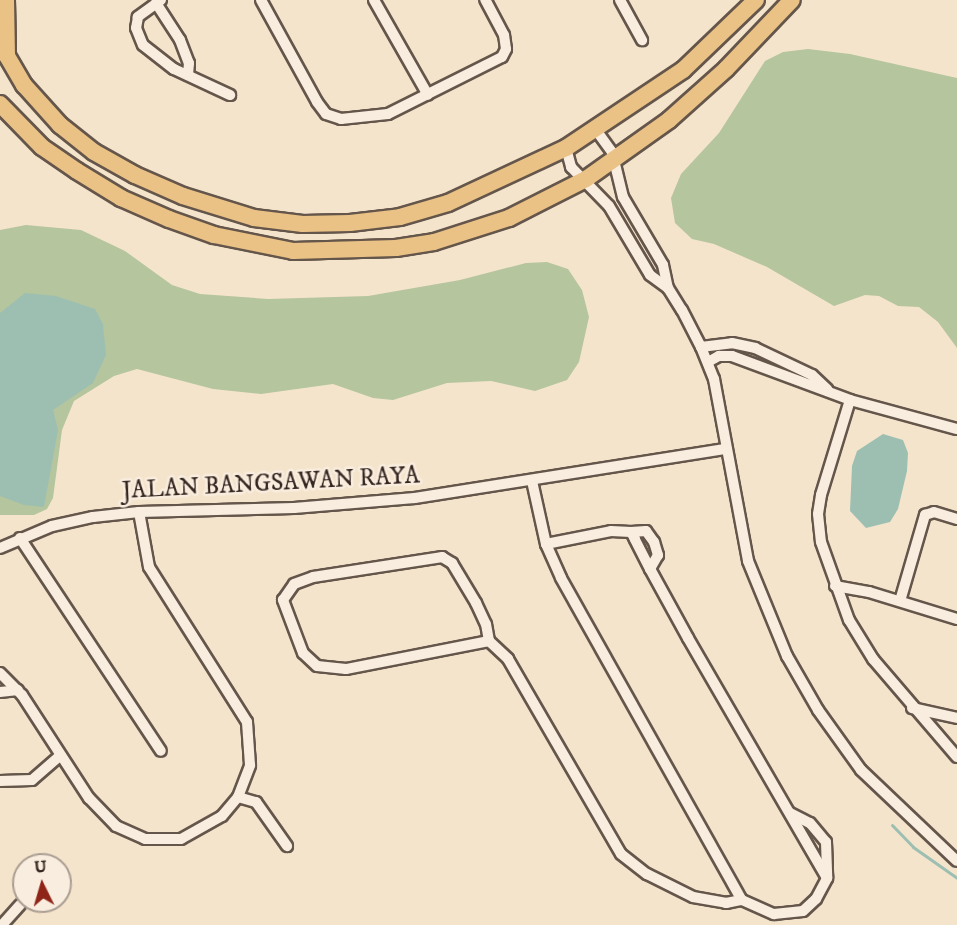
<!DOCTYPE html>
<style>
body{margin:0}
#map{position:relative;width:957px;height:925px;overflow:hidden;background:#f5e4cc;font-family:"IM FELL DW Pica",serif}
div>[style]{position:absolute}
.green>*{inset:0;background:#b5c59d}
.water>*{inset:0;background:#9dbfb2}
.stream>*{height:3px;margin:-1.5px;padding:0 1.5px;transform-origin:1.5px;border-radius:1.5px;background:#9dbfb2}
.roads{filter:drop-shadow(2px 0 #65564b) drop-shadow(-2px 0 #65564b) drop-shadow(0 2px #65564b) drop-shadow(0 -2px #65564b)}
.street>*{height:10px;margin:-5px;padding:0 5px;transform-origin:5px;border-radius:5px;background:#f8edde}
.primary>*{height:16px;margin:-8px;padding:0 8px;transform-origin:8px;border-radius:8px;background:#eac286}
span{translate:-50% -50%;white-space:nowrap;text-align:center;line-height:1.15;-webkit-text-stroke:5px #f8edde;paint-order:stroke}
.street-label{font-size:24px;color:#352620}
.north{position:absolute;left:12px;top:853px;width:60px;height:60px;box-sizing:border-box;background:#f8edde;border:2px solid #aa9d92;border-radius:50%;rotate:355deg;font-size:16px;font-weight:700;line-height:24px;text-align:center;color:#352620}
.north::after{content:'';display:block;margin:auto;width:21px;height:27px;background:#8f2418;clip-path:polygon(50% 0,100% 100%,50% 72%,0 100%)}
</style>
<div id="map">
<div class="green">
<div style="clip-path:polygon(808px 49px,850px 54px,957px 78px,957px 348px,938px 322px,919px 307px,898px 306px,879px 296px,865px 295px,834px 306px,767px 267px,714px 244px,692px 239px,675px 223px,671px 198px,681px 174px,719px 133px,765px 61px,783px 52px)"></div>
<div style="clip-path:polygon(26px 225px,81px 230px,125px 251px,172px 285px,200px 294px,268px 299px,368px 296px,460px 280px,526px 263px,547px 262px,568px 269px,582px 290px,589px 317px,579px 362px,567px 380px,535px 391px,491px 381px,447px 383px,393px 400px,373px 398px,333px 384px,261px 394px,213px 389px,137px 369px,114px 376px,74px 401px,62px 430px,53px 498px,47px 509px,34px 515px,0 515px,0 230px)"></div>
</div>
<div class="water">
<div style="clip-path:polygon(25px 293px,56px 296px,95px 309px,103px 324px,106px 355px,93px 383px,53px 410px,58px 430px,44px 507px,24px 505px,0 496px,0 313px)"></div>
<div style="clip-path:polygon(883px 434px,903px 440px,908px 453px,907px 471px,898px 509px,890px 522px,866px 528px,850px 511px,852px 466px,857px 451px)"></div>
</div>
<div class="stream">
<div style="left:892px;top:825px;width:30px;rotate:46deg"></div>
<div style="left:913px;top:847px;width:54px;rotate:35.2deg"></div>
</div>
<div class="roads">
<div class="street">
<div style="left:161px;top:0;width:29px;rotate:144deg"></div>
<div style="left:138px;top:17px;width:11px;rotate:100deg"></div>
<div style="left:136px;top:28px;width:18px;rotate:68deg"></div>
<div style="left:143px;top:45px;width:39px;rotate:38deg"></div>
<div style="left:174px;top:69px;width:62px;rotate:24.9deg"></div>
<div style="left:261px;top:0;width:116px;rotate:61.2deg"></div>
<div style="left:317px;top:102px;width:15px;rotate:53deg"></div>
<div style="left:326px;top:114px;width:16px;rotate:18deg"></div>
<div style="left:341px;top:119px;width:47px;rotate:-6.1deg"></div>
<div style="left:388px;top:114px;width:127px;rotate:-26.6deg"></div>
<div style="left:502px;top:57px;width:9px;rotate:-63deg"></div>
<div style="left:506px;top:49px;width:14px;rotate:-98deg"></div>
<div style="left:504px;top:35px;width:40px;rotate:-118deg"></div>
<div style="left:374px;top:0;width:109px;rotate:60.4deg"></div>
<div style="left:620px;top:0;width:46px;rotate:61.2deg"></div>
<div style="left:156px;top:3px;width:44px;rotate:57deg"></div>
<div style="left:180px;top:40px;width:25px;rotate:69deg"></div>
<div style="left:189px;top:63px;width:12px;rotate:95deg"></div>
<div style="left:596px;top:130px;width:27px;rotate:54deg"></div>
<div style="left:612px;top:152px;width:46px;rotate:76.3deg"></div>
<div style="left:623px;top:197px;width:79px;rotate:59.5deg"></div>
<div style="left:663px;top:265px;width:24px;rotate:78deg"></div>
<div style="left:566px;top:148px;width:20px;rotate:75deg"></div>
<div style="left:571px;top:167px;width:54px;rotate:45.7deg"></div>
<div style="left:609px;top:206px;width:80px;rotate:59.3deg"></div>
<div style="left:650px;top:275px;width:22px;rotate:36deg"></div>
<div style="left:668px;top:288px;width:26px;rotate:58deg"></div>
<div style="left:682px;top:310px;width:42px;rotate:62.8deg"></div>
<div style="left:701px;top:347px;width:35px;rotate:68deg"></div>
<div style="left:714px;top:379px;width:185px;rotate:79.4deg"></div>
<div style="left:748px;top:561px;width:103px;rotate:67.7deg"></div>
<div style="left:787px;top:656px;width:62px;rotate:60.1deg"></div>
<div style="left:818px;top:710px;width:74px;rotate:54.4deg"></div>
<div style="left:861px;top:770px;width:132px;rotate:43.5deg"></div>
<div style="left:701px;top:347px;width:31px;rotate:-7deg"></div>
<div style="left:732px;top:343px;width:24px;rotate:12deg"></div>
<div style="left:755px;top:348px;width:63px;rotate:25.3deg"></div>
<div style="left:812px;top:375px;width:21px;rotate:43deg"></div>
<div style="left:708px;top:362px;width:13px;rotate:-29deg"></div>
<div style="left:719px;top:356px;width:13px"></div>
<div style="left:732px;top:356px;width:126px;rotate:20.4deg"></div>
<div style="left:850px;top:400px;width:111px;rotate:15.2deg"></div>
<div style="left:850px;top:400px;width:99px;rotate:107deg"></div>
<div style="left:821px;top:495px;width:19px;rotate:99deg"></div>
<div style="left:818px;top:514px;width:28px;rotate:84deg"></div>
<div style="left:821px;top:542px;width:83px;rotate:70.3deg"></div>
<div style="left:849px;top:620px;width:46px;rotate:58.4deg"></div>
<div style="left:873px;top:659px;width:129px;rotate:49.4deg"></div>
<div style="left:532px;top:481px;width:65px;rotate:77.5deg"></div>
<div style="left:546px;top:544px;width:37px;rotate:66deg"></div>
<div style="left:561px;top:578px;width:369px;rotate:60.7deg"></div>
<div style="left:742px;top:900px;width:35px;rotate:24deg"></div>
<div style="left:774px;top:914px;width:29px;rotate:-6deg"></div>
<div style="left:803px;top:911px;width:18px;rotate:-43deg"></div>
<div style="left:816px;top:899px;width:24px;rotate:-62deg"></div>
<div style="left:827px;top:878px;width:277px;rotate:-120.1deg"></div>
<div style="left:688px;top:638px;width:79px;rotate:-118.8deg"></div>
<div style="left:650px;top:569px;width:34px;rotate:-117deg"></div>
<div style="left:635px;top:539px;width:8px;rotate:-120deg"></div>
<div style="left:631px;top:532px;width:15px;rotate:-4deg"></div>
<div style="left:646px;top:531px;width:14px;rotate:54deg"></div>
<div style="left:654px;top:542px;width:14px;rotate:73deg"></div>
<div style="left:658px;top:555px;width:16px;rotate:120deg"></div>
<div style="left:20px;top:538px;width:255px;rotate:56.5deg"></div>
<div style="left:546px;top:544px;width:66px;rotate:-11.3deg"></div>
<div style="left:611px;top:531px;width:20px;rotate:3deg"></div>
<div style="left:0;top:548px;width:56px;rotate:-22.9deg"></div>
<div style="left:52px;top:526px;width:42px;rotate:-12.4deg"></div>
<div style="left:93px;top:517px;width:46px;rotate:-6.2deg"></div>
<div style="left:139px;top:512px;width:155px;rotate:-1.5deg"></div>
<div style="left:294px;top:508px;width:121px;rotate:-4.7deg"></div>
<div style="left:415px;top:498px;width:315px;rotate:-9deg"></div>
<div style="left:442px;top:557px;width:12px;rotate:31deg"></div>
<div style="left:452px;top:563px;width:47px;rotate:59deg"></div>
<div style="left:476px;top:603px;width:23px;rotate:65deg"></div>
<div style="left:486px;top:624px;width:17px;rotate:80deg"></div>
<div style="left:489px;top:641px;width:146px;rotate:168.9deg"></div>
<div style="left:346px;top:669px;width:29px;rotate:-174deg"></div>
<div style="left:317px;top:666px;width:19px;rotate:-137deg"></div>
<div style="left:303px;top:653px;width:57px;rotate:-110.7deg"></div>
<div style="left:283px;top:600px;width:19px;rotate:-55deg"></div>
<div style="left:294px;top:584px;width:20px;rotate:-20deg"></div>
<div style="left:313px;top:577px;width:131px;rotate:-8.8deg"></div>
<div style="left:835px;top:586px;width:35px;rotate:10deg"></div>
<div style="left:869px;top:592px;width:92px;rotate:17.1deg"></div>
<div style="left:900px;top:601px;width:90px;rotate:-73.8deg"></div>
<div style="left:925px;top:515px;width:9px;rotate:-18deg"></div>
<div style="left:934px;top:512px;width:24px;rotate:17deg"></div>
<div style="left:489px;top:641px;width:26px;rotate:43deg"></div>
<div style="left:508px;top:659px;width:225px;rotate:59.9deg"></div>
<div style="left:621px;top:854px;width:33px;rotate:38deg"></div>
<div style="left:647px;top:874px;width:51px;rotate:26.6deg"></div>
<div style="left:693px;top:897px;width:34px;rotate:10deg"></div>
<div style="left:726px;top:903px;width:16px;rotate:-11deg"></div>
<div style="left:0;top:673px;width:31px;rotate:45deg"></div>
<div style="left:22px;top:695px;width:123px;rotate:57deg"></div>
<div style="left:89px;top:798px;width:39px;rotate:46deg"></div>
<div style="left:116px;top:826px;width:32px;rotate:24deg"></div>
<div style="left:145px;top:839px;width:36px"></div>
<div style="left:181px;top:839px;width:47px;rotate:-29.3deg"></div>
<div style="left:222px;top:816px;width:25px;rotate:-50deg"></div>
<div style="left:238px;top:797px;width:34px;rotate:-69deg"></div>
<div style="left:250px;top:765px;width:43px;rotate:-94deg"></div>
<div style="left:247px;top:722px;width:183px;rotate:-122.3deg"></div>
<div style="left:149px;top:567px;width:56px;rotate:-100.3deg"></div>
<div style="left:0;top:692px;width:18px;rotate:-6deg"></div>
<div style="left:912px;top:708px;width:46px;rotate:12.5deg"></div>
<div style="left:0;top:781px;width:32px;rotate:-2deg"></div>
<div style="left:32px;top:780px;width:37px;rotate:-41deg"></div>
<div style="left:238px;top:797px;width:19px;rotate:16deg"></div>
<div style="left:256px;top:802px;width:54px;rotate:54.8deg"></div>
<div style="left:790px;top:813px;width:22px;rotate:27deg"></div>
<div style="left:810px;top:823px;width:25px;rotate:50deg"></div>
<div style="left:826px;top:842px;width:36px;rotate:88deg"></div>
<div style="left:2px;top:925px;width:27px;rotate:-48deg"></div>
</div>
<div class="primary">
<div style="left:6px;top:0;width:56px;rotate:89deg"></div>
<div style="left:0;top:44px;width:48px;rotate:59.7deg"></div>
<div style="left:24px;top:85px;width:54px;rotate:48deg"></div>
<div style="left:60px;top:125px;width:43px;rotate:38.5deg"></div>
<div style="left:94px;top:152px;width:47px;rotate:29.3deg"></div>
<div style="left:135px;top:175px;width:52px;rotate:23.6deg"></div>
<div style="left:183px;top:196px;width:74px;rotate:17.2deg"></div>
<div style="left:254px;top:218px;width:49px;rotate:7deg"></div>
<div style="left:303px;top:224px;width:47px;rotate:-1.2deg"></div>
<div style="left:350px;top:223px;width:50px;rotate:-6.8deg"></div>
<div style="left:400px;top:217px;width:50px;rotate:-16.3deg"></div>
<div style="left:448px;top:203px;width:130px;rotate:-25deg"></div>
<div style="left:566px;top:148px;width:141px;rotate:-33.7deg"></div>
<div style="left:683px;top:70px;width:101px;rotate:-43.8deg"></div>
<div style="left:0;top:104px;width:60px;rotate:45.7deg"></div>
<div style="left:42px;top:147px;width:42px;rotate:34.4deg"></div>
<div style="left:77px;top:171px;width:52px;rotate:31.5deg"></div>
<div style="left:121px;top:198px;width:52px;rotate:23.6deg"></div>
<div style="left:169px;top:219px;width:48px;rotate:19.6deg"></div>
<div style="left:214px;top:235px;width:81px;rotate:11.4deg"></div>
<div style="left:293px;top:251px;width:103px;rotate:-1.7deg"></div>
<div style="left:396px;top:248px;width:38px;rotate:-9deg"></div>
<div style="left:434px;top:242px;width:79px;rotate:-17.7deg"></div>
<div style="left:509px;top:218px;width:86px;rotate:-26.9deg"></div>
<div style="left:586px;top:179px;width:102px;rotate:-35.4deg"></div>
<div style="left:669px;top:120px;width:76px;rotate:-41.8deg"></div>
<div style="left:726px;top:69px;width:95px;rotate:-46.3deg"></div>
</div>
</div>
<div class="street-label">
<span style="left:271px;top:484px;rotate:-3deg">JALAN BANGSAWAN RAYA</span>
</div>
<div class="north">U</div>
</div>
